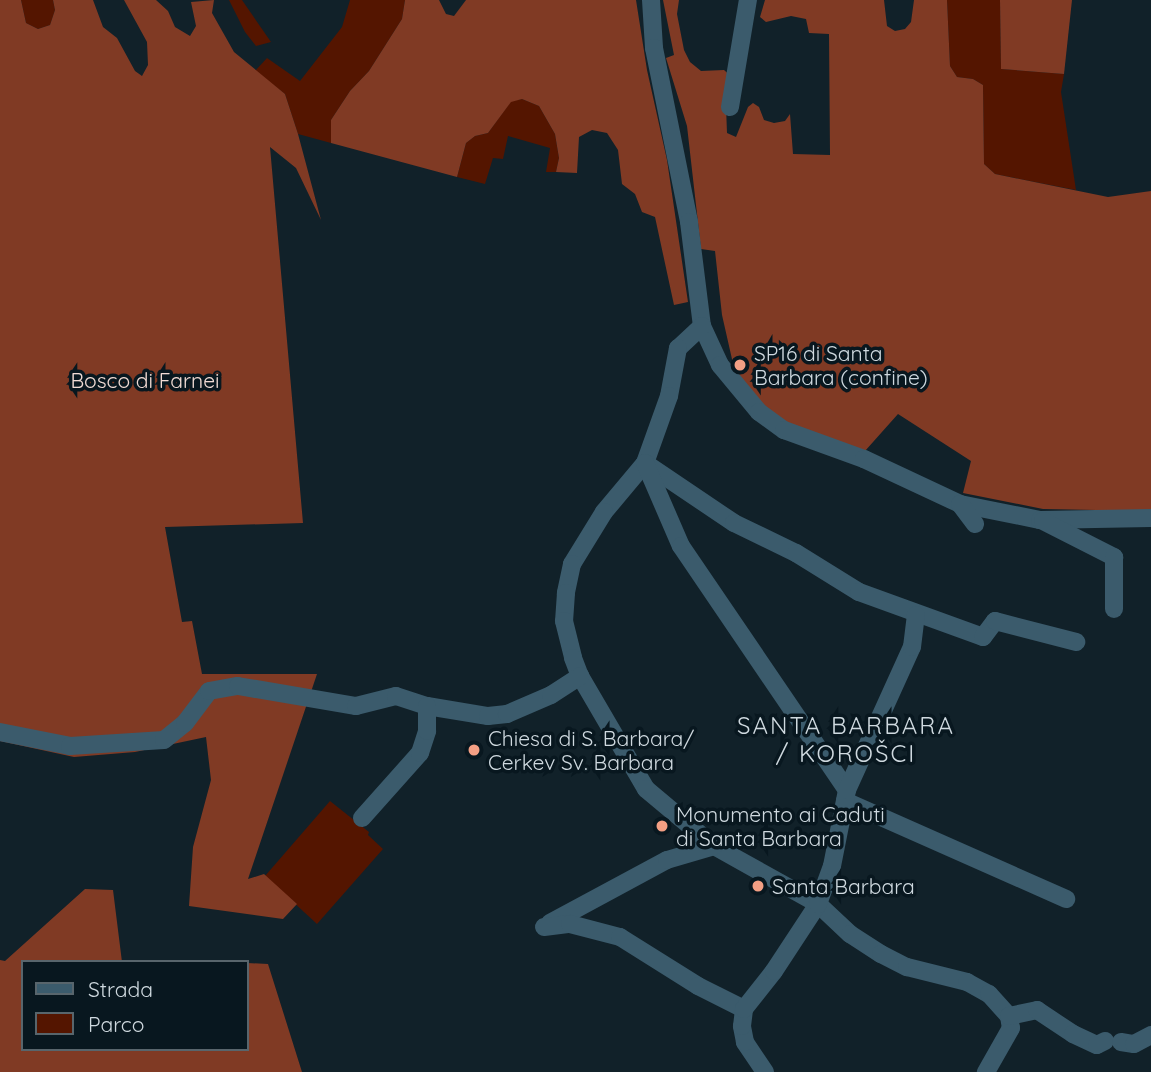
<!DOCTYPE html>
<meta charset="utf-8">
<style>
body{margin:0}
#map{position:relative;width:1151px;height:1072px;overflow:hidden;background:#112129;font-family:Quicksand,sans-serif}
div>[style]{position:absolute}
.green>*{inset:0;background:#541500}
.forest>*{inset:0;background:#803a24}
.minor>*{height:18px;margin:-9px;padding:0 9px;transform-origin:9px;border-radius:9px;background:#3b5b6c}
.dots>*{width:19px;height:19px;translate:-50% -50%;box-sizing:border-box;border:4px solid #08171f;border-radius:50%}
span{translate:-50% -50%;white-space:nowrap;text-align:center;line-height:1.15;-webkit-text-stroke:7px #08171f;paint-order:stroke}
.poi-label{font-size:21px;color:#cfd9df}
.left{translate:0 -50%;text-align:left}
.park-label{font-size:21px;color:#f1dbd4}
.quarter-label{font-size:24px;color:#cfd9df;letter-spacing:2px}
.legend{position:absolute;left:21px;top:960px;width:228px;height:91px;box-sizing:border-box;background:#08171f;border:2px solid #58656c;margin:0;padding:9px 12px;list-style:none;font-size:21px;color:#cfd9df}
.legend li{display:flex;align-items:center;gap:14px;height:35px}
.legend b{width:35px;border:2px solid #58656c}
</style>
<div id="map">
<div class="green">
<div style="clip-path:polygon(21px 0,53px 0,55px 10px,50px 25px,38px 29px,26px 23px)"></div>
<div style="clip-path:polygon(229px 0,242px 0,271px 42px,256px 46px,245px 32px)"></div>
<div style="clip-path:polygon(350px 0,405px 0,402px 19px,369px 71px,350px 91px,331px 120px,331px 143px,298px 134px,285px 94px,255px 71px,267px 58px,300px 81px,342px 27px)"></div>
<div style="clip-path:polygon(947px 0,1000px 0,1001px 69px,1064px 74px,1061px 92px,1076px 190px,995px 174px,984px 164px,983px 85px,973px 79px,957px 77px,950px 66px)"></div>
<div style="clip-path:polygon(522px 99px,539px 106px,555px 134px,559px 158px,556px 172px,546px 172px,550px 148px,508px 136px,503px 159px,493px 158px,485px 184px,457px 177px,466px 143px,475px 136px,488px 133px,511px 101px)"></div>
<div style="clip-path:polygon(330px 801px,369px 832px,368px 835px,383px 849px,317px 924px,265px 876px)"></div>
</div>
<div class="forest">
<div style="clip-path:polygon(0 0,21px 0,26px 23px,38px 29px,50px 25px,55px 10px,53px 0,93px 0,103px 27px,117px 38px,135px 71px,142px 76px,148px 65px,147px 42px,124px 0,156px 0,168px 11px,175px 27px,190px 36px,196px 26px,191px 2px,214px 0,212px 13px,234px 52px,285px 94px,298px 134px,321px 220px,296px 168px,270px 147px,303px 523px,165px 527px,182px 622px,192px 621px,202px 674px,317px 674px,248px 879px,264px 874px,297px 904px,283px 919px,189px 906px,193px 847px,211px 780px,206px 737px,135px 752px,74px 757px,0 741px)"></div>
<div style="clip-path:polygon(405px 0,439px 0,446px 14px,454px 16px,466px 0,636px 0,647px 70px,667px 160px,688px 302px,674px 305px,655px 217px,642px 212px,635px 194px,622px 184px,618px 150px,607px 133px,592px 130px,579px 137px,577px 173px,556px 172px,559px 158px,555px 134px,539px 106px,522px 99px,511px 102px,488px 133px,475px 136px,466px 143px,457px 177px,331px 143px,331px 120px,350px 91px,369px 71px,402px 19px)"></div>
<div style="clip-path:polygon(663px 0,679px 0,677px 14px,684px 50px,690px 62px,701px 71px,724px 70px,733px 78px,726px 106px,727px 133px,736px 137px,748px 107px,753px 103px,759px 107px,764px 120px,774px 123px,785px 121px,790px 114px,793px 154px,830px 155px,829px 34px,809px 33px,806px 19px,791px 16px,766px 22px,760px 17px,765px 0,884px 0,887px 26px,895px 31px,905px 29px,911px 22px,914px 0,947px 0,950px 66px,957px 77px,973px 79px,983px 85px,984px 164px,995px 174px,1108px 197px,1151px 191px,1151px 511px,1043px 509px,963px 493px,971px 461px,898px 414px,865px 451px,808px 434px,778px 418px,750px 394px,734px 368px,722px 315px,715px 251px,701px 249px,687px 126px,666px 58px,674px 55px)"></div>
<div style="clip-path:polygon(1000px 0,1072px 0,1064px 74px,1001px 69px)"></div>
<div style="clip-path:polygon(85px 889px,113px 890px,122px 962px,23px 962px,23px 1049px,247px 1049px,247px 963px,268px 964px,302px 1072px,0 1072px,0 960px,5px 961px)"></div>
</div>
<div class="minor">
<div style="left:651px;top:0;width:48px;rotate:86.4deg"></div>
<div style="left:654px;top:48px;width:177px;rotate:78.6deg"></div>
<div style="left:689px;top:222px;width:105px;rotate:82.9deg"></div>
<div style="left:702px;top:326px;width:43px;rotate:65.2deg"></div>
<div style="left:720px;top:365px;width:61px;rotate:50.3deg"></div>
<div style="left:759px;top:412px;width:31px;rotate:36deg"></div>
<div style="left:784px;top:430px;width:85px;rotate:19.9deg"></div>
<div style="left:864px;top:459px;width:106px;rotate:25.1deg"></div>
<div style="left:960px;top:504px;width:82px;rotate:11.3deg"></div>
<div style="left:1040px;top:520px;width:111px;rotate:-1deg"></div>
<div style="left:730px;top:107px;width:109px;rotate:-80.5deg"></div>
<div style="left:702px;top:326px;width:33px;rotate:137deg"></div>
<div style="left:678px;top:348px;width:49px;rotate:100.6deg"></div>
<div style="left:669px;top:396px;width:71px;rotate:109.7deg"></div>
<div style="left:645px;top:463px;width:64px;rotate:129.9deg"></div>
<div style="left:604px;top:512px;width:61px;rotate:121.6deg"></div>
<div style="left:572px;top:564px;width:30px;rotate:102deg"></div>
<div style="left:566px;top:593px;width:28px;rotate:94deg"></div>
<div style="left:564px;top:621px;width:38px;rotate:76deg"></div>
<div style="left:573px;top:658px;width:19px;rotate:69deg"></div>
<div style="left:580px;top:676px;width:131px;rotate:59.7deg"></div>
<div style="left:646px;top:789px;width:89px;rotate:40deg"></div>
<div style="left:714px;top:846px;width:119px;rotate:29.1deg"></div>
<div style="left:818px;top:904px;width:44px;rotate:43.2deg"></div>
<div style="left:850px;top:934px;width:37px;rotate:33deg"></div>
<div style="left:881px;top:954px;width:29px;rotate:27deg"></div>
<div style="left:907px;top:967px;width:62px;rotate:14deg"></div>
<div style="left:967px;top:982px;width:25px;rotate:29deg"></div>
<div style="left:989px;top:994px;width:30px;rotate:48deg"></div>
<div style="left:1009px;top:1016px;width:12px;rotate:81deg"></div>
<div style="left:1011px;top:1028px;width:51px;rotate:119.6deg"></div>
<div style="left:645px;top:463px;width:107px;rotate:34deg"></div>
<div style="left:734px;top:523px;width:69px;rotate:25.8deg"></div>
<div style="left:796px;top:553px;width:74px;rotate:31.8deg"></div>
<div style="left:859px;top:592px;width:132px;rotate:19.9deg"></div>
<div style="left:983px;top:637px;width:20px;rotate:-53deg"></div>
<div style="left:995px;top:621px;width:84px;rotate:14.5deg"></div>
<div style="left:645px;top:463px;width:90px;rotate:66.6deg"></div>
<div style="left:681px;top:546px;width:295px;rotate:55.8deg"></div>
<div style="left:960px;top:504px;width:25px;rotate:53deg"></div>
<div style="left:1043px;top:521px;width:80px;rotate:26.9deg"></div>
<div style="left:1114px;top:557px;width:52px;rotate:90deg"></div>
<div style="left:0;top:732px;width:71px;rotate:11.3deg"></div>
<div style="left:70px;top:746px;width:94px;rotate:-3.7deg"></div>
<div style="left:164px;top:740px;width:27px;rotate:-39deg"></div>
<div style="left:185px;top:723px;width:40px;rotate:-53deg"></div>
<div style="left:209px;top:691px;width:29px;rotate:-10deg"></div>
<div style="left:238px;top:686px;width:120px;rotate:9.6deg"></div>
<div style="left:356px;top:706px;width:41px;rotate:-14deg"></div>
<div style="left:396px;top:696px;width:33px;rotate:18deg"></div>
<div style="left:427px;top:706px;width:62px;rotate:9.3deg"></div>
<div style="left:488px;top:716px;width:19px;rotate:-6deg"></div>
<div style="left:507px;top:714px;width:48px;rotate:-23.4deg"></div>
<div style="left:551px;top:695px;width:35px;rotate:-33deg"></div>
<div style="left:845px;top:801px;width:242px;rotate:23.9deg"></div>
<div style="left:362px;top:818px;width:87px;rotate:-48.3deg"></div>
<div style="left:420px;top:753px;width:23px;rotate:-72deg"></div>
<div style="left:427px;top:731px;width:25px;rotate:-90deg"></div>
<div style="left:550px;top:923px;width:133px;rotate:-28.3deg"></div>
<div style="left:667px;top:860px;width:49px;rotate:-16.6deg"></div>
<div style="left:544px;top:927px;width:26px;rotate:-7deg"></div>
<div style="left:570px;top:924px;width:52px;rotate:14.6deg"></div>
<div style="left:620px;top:937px;width:92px;rotate:32.1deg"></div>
<div style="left:698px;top:986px;width:51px;rotate:26.6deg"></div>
<div style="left:1009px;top:1016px;width:29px;rotate:-12deg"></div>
<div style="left:1037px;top:1010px;width:43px;rotate:33.7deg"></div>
<div style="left:1073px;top:1034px;width:26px;rotate:25deg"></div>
<div style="left:1097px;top:1045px;width:9px;rotate:-27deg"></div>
<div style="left:1121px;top:1042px;width:13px;rotate:9deg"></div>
<div style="left:1134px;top:1044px;width:19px;rotate:-28deg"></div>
<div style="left:765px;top:1072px;width:36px;rotate:-124deg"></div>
<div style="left:745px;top:1042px;width:16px;rotate:-101deg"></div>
<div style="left:742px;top:1026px;width:17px;rotate:-83deg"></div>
<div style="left:744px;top:1009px;width:48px;rotate:-51.7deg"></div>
<div style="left:774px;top:971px;width:80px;rotate:-56.7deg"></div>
<div style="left:818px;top:904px;width:40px;rotate:-69.8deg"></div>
<div style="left:832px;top:866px;width:77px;rotate:-78.8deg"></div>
<div style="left:847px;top:790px;width:157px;rotate:-65.6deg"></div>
<div style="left:912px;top:647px;width:32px;rotate:-83deg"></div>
</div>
<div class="dots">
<div style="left:740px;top:365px;background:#f39f84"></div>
<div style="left:474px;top:750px;background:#f39f84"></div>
<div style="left:662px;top:826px;background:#f39f84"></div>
<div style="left:758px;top:886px;background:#f39f84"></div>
</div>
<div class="poi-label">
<span class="left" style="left:754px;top:365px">SP16 di Santa<br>Barbara (confine)</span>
<span class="left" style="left:488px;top:750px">Chiesa di S. Barbara/<br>Cerkev Sv. Barbara</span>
<span class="left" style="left:676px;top:826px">Monumento ai Caduti<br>di Santa Barbara</span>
<span class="left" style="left:772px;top:886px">Santa Barbara</span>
</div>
<div class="park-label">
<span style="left:145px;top:380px">Bosco di Farnei</span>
</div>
<div class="quarter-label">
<span style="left:846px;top:740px">SANTA BARBARA<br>/ KOROŠCI</span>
</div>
<ul class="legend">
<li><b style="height:9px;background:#3b5b6c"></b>Strada</li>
<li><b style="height:19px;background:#541500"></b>Parco</li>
</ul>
</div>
